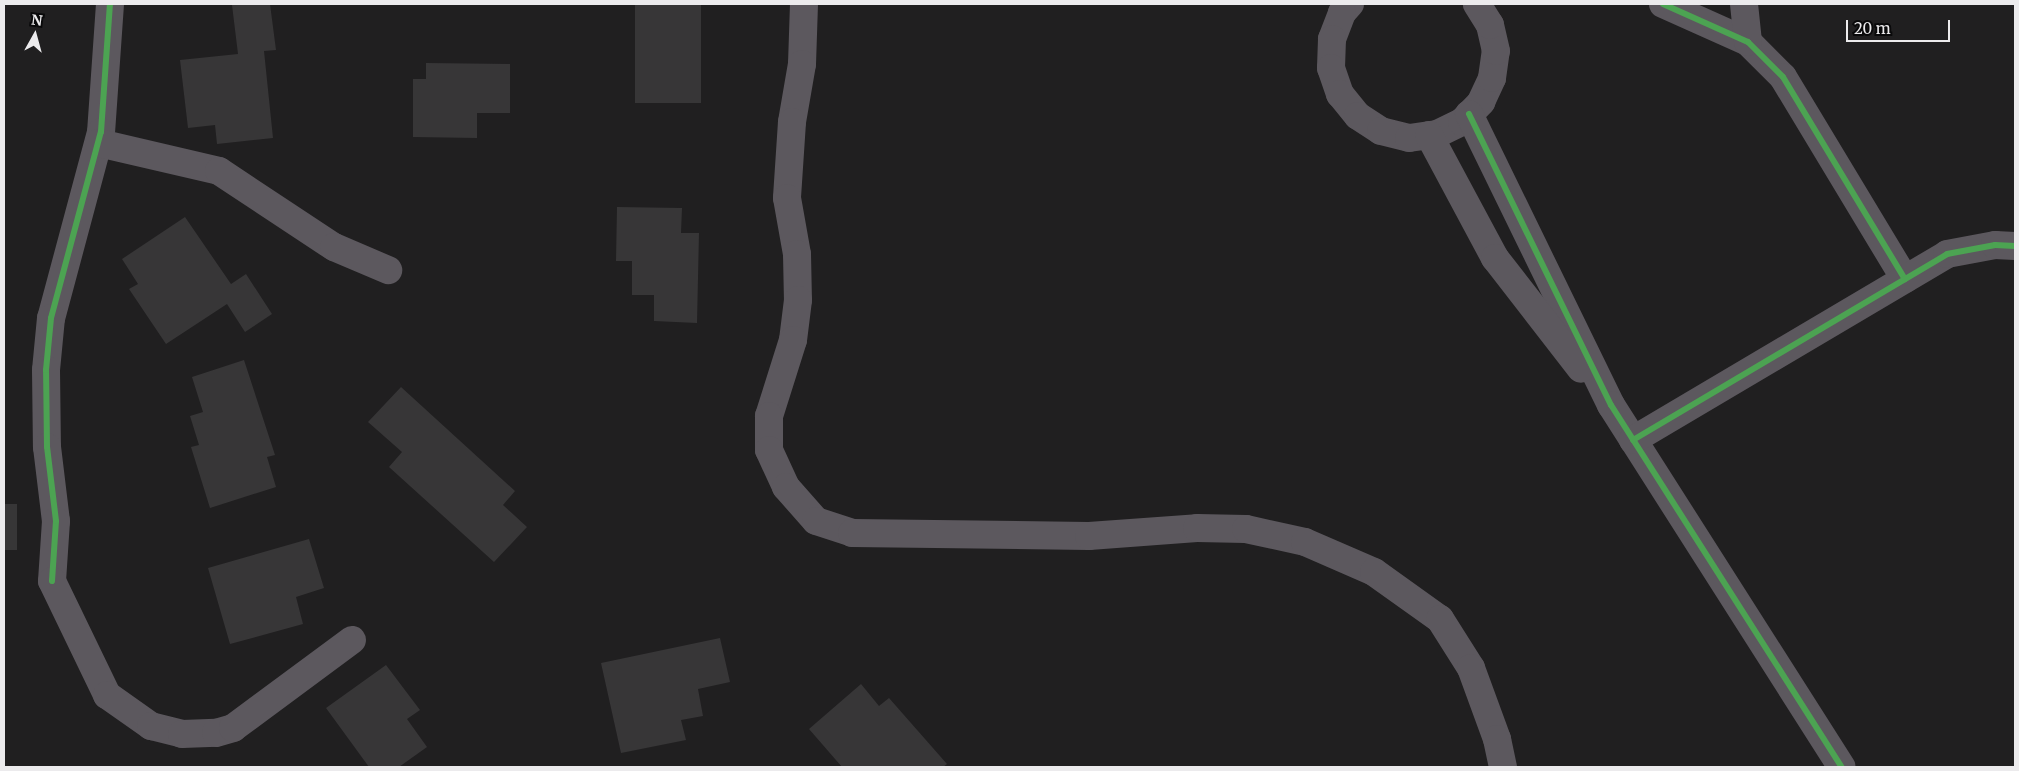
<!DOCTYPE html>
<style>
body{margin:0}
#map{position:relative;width:2019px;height:771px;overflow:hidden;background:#201f20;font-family:Merriweather,serif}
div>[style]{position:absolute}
.building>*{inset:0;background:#373637;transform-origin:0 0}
.minor>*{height:28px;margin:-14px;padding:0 14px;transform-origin:14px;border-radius:14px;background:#5c585e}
.cycleway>*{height:6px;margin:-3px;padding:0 3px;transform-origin:3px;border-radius:3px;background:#4ca352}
span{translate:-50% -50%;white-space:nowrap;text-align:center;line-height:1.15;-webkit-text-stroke:5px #09090a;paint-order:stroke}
.frame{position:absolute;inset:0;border:5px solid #ecebed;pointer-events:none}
.north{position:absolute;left:10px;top:10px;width:50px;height:50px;-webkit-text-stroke:4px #09090a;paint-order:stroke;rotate:7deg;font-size:14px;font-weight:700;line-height:20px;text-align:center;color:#ecebed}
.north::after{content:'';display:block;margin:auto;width:18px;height:22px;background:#ecebed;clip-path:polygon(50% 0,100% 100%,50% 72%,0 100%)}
.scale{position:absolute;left:1846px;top:20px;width:104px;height:22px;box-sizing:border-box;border:2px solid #ecebed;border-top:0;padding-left:6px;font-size:15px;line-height:18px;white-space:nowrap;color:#ecebed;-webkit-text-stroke:4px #09090a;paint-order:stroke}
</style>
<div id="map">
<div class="building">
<div style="clip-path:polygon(270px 4px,276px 50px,264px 51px,273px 138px,217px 144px,215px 125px,188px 128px,180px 60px,238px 54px,232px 5px)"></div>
<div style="left:635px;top:4px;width:66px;height:99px"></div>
<div style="clip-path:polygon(426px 63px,510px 64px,510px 113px,477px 113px,477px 138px,413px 137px,413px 79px,426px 79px)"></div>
<div style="clip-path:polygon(617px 207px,682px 208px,681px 233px,699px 233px,697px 323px,654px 321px,654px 295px,632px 295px,632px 261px,616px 261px)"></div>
<div style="clip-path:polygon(185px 217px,231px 284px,246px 274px,272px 314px,245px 332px,227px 304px,166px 344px,129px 289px,138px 284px,122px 259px)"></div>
<div style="clip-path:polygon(244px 360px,275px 455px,267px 457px,276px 487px,210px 508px,191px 447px,199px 445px,190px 416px,203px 412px,192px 377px)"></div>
<div style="clip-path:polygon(401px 387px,515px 491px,503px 505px,527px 527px,494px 562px,389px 467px,402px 452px,368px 422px)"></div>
<div style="left:4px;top:504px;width:13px;height:46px"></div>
<div style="clip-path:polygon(309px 539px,324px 588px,296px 597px,303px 624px,230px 644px,208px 568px)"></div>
<div style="clip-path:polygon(720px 638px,730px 682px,698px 689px,703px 716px,681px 720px,686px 740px,621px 753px,601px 663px)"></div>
<div style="clip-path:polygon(386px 665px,420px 710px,407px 719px,427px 747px,399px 767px,369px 767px,326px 708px)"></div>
<div style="clip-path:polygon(861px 684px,879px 706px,889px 698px,947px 764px,943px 767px,842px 767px,809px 729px)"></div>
</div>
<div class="minor">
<div style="left:110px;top:4px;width:128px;rotate:94deg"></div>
<div style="left:101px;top:132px;width:193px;rotate:105deg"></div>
<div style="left:51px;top:318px;width:52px;rotate:95.5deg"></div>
<div style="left:46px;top:370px;width:77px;rotate:89.3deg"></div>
<div style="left:47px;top:447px;width:75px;rotate:83.1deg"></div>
<div style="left:56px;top:521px;width:60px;rotate:93.8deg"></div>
<div style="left:52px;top:581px;width:127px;rotate:64.2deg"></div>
<div style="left:107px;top:695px;width:54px;rotate:35.2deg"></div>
<div style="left:151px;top:726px;width:32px;rotate:14deg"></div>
<div style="left:182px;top:734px;width:34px;rotate:-2deg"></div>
<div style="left:216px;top:733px;width:18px;rotate:-16deg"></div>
<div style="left:233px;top:728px;width:148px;rotate:-36.5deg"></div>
<div style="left:804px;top:4px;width:60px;rotate:91.9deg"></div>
<div style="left:802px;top:64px;width:59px;rotate:99.8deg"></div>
<div style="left:792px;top:122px;width:76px;rotate:93.8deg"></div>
<div style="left:787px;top:198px;width:57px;rotate:79.9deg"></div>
<div style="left:797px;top:254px;width:46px;rotate:88.8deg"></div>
<div style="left:798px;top:300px;width:40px;rotate:97.1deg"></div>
<div style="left:793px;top:340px;width:80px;rotate:107.5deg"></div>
<div style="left:769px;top:416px;width:34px;rotate:90deg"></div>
<div style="left:769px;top:450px;width:41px;rotate:65.3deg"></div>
<div style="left:786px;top:487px;width:45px;rotate:48.6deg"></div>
<div style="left:816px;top:521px;width:38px;rotate:18deg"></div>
<div style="left:852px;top:533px;width:237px;rotate:0.7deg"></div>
<div style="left:1089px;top:536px;width:108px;rotate:-4.2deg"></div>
<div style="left:1197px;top:528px;width:49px;rotate:1.2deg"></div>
<div style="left:1246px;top:529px;width:60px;rotate:12.4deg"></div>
<div style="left:1305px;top:542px;width:75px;rotate:23.5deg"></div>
<div style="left:1374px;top:572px;width:81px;rotate:35.5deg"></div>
<div style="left:1440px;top:619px;width:58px;rotate:57.7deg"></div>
<div style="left:1471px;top:668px;width:76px;rotate:69.9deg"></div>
<div style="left:1497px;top:739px;width:29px;rotate:78deg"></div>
<div style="left:1350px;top:4px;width:12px;rotate:132deg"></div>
<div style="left:1342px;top:13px;width:28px;rotate:111deg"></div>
<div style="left:1332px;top:39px;width:29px;rotate:92deg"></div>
<div style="left:1331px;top:68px;width:28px;rotate:71deg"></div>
<div style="left:1340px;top:94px;width:28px;rotate:51deg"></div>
<div style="left:1358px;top:116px;width:27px;rotate:33deg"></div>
<div style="left:1381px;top:131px;width:29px;rotate:14deg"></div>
<div style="left:1409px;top:138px;width:28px;rotate:-8deg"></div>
<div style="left:1437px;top:134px;width:28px;rotate:-26deg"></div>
<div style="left:1462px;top:122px;width:28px;rotate:-46deg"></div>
<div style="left:1481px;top:102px;width:26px;rotate:-65deg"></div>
<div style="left:1492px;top:78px;width:27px;rotate:-82deg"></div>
<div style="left:1496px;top:51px;width:27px;rotate:-103deg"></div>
<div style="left:1490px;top:25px;width:25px;rotate:-122deg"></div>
<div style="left:1663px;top:4px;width:93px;rotate:24.1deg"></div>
<div style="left:1748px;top:42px;width:49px;rotate:45deg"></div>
<div style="left:1783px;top:77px;width:236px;rotate:58.9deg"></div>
<div style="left:1744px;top:4px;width:38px;rotate:84deg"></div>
<div style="left:1469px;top:114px;width:324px;rotate:64deg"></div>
<div style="left:1611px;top:405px;width:429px;rotate:57.5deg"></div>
<div style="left:1429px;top:135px;width:140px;rotate:61.8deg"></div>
<div style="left:1495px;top:258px;width:140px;rotate:52.2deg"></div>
<div style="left:99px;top:143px;width:123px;rotate:13.1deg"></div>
<div style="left:219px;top:171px;width:138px;rotate:33.5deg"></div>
<div style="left:334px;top:247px;width:59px;rotate:23.1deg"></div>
<div style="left:1633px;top:440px;width:365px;rotate:-30.6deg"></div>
<div style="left:1947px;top:254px;width:49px;rotate:-10.6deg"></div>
<div style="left:1995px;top:245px;width:20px;rotate:3deg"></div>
</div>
<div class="cycleway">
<div style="left:1663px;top:4px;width:93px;rotate:24.1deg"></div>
<div style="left:1748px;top:42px;width:49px;rotate:45deg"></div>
<div style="left:1783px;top:77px;width:236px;rotate:58.9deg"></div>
<div style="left:1469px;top:114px;width:324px;rotate:64deg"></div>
<div style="left:1611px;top:405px;width:429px;rotate:57.5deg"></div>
<div style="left:1633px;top:440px;width:365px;rotate:-30.6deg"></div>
<div style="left:1947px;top:254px;width:49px;rotate:-10.6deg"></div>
<div style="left:1995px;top:245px;width:20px;rotate:3deg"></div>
<div style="left:52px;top:581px;width:60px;rotate:-86.2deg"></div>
<div style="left:56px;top:521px;width:75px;rotate:-96.9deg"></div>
<div style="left:47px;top:447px;width:77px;rotate:-90.7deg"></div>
<div style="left:46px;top:370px;width:52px;rotate:-84.5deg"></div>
<div style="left:51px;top:318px;width:193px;rotate:-75deg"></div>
<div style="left:101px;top:132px;width:128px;rotate:-86deg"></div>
</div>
<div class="frame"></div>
<div class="north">N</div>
<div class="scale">20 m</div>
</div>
